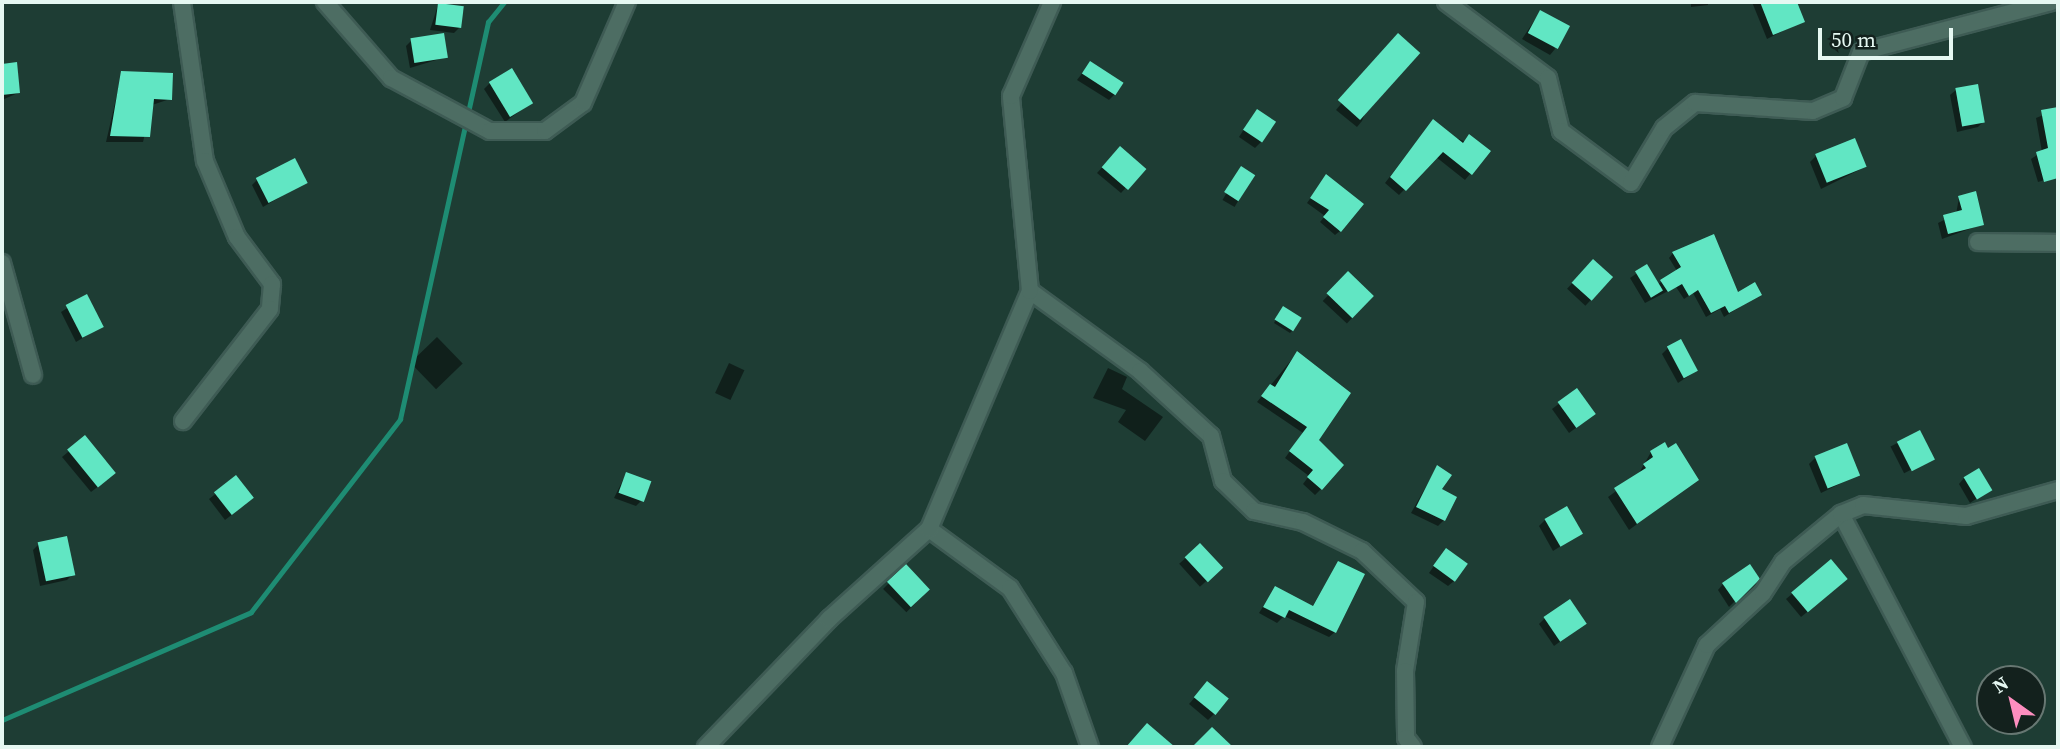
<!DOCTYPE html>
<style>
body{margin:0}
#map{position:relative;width:2060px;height:749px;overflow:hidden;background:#1e3d34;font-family:"Source Serif 4",serif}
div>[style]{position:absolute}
.shadow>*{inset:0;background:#0007;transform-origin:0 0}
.stream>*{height:5px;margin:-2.5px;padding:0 2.5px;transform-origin:2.5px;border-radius:2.5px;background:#1e8c73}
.building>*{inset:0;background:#61e6c3;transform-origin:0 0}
.roads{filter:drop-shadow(2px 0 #3e5b54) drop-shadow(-2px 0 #3e5b54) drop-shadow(0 2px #3e5b54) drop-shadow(0 -2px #3e5b54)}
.street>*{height:16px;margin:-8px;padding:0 8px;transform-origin:8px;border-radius:8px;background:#4d6d63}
span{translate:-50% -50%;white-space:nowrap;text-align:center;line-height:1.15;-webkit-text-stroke:7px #13211d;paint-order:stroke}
.frame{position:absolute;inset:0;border:4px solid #e6f8f2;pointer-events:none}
.north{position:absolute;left:1976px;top:665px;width:70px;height:70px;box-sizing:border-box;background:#13211d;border:2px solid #677772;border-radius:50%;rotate:326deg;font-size:19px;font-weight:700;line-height:28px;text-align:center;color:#e6f8f2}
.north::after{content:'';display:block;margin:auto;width:24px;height:32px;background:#fd8ebf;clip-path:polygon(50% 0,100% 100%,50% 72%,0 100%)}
.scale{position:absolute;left:1818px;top:28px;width:135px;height:32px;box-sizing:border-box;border:4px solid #e6f8f2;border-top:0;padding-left:9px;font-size:21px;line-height:24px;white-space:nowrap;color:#e6f8f2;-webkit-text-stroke:5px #13211d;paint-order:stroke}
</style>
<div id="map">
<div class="shadow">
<div style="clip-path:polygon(1691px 2px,1708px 2px,1708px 5px,1691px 7px)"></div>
<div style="clip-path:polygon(1752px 2px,1796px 2px,1803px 21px,1767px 39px)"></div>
<div style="clip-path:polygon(438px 5px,460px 27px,454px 33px,430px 30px)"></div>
<div style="clip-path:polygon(1540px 12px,1555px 49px,1550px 55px,1522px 39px)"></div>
<div style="clip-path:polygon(412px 40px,446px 57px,410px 68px,406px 46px)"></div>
<div style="clip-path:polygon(1393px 41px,1362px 121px,1357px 127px,1336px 110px)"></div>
<div style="clip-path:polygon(1090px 63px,1115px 94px,1109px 100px,1077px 80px)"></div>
<div style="clip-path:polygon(15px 64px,18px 93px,2px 100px,2px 65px)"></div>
<div style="clip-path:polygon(122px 73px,170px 99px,152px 105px,143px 142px,106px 142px)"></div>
<div style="clip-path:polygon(490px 83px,531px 103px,505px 122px,484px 89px)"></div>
<div style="clip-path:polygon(1956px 90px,1983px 122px,1978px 127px,1957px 132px,1950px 95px)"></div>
<div style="clip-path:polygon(2058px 109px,2058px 176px,2038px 182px,2031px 159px,2042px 152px,2036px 118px)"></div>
<div style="clip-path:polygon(1252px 117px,1261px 142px,1255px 148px,1239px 137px)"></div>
<div style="clip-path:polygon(1428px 127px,1489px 151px,1465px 180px,1436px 157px,1399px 195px,1385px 183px)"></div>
<div style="clip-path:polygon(1114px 154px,1143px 169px,1121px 193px,1097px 173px)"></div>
<div style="clip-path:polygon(1816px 156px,1865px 167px,1821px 189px,1810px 162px)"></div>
<div style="left:1241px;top:168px;width:14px;height:37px;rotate:30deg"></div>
<div style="clip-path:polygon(1326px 176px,1340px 231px,1335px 235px,1320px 222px,1325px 216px,1307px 203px)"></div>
<div style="clip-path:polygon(257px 180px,306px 182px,263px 207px,252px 185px)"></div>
<div style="clip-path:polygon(1959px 198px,1983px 224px,1942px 239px,1938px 223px,1956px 214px)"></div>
<div style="clip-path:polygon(1673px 253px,1737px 294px,1760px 294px,1724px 317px,1720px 309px,1706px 317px,1693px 293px,1684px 299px,1676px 287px,1645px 303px,1630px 278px,1646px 267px,1657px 285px,1677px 271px,1669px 258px)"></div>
<div style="left:1593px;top:261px;width:25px;height:38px;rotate:43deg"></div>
<div style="left:1348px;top:274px;width:33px;height:37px;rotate:43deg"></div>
<div style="clip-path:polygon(86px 296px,101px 327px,76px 342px,61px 312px)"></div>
<div style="clip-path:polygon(1281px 311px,1292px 331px,1290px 333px,1274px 323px)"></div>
<div style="left:437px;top:337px;width:37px;height:37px;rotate:46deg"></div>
<div style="clip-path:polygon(1668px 348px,1696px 371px,1678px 383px,1662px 354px)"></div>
<div style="clip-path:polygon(1297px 353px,1317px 441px,1321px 489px,1315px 495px,1303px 484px,1309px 476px,1285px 458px,1303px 433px,1257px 402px)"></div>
<div style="left:729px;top:363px;width:17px;height:33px;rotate:25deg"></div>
<div style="clip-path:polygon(1108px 368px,1127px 377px,1122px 389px,1163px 417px,1145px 441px,1118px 422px,1126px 410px,1093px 398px)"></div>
<div style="clip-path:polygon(1577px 390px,1588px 419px,1569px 433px,1552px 409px)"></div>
<div style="left:1919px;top:432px;width:30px;height:32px;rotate:63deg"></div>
<div style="clip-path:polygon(85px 438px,108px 479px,91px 492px,62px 457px)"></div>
<div style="clip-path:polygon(1651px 452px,1697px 480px,1629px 530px,1608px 497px,1638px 475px)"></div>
<div style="clip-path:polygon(1815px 458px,1858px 475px,1821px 493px,1809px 464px)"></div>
<div style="clip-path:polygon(1437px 467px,1444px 520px,1438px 526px,1411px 513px)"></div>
<div style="clip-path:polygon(626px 474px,642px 500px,636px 506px,614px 498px)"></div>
<div style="clip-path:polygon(236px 478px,246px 504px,225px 520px,209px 499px)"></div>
<div style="clip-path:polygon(1964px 478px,1989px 490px,1970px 503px,1959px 484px)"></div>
<div style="clip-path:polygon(1545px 520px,1580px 534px,1553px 551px,1539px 526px)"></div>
<div style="clip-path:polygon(39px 544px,73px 574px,67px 580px,40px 586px,33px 550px)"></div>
<div style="left:1200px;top:545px;width:31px;height:28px;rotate:48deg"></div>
<div style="clip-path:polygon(1441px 556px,1454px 581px,1448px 586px,1429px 573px)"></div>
<div style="clip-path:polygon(1831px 561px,1840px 585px,1801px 617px,1786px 599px)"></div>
<div style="clip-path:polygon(1338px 563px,1335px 632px,1329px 637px,1284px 616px,1277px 623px,1259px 613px,1275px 588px,1312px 607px)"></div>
<div style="left:905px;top:567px;width:33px;height:31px;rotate:45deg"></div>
<div style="clip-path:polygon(1758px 578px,1729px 607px,1718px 590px,1723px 584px)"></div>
<div style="clip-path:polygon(1545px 618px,1584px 624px,1554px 646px,1539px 624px)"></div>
<div style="clip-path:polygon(1202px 689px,1214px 714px,1208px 720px,1189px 704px)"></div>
</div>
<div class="stream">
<div style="left:2px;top:720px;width:271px;rotate:-23.4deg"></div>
<div style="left:251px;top:612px;width:244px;rotate:-52.3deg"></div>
<div style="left:400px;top:419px;width:407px;rotate:-77.5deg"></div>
<div style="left:488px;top:22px;width:26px;rotate:-51deg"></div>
</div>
<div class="building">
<div style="clip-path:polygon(1760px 2px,1797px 2px,1805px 22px,1773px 35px)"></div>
<div style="left:438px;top:3px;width:26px;height:22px;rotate:7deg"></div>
<div style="left:1540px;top:10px;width:34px;height:26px;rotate:28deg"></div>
<div style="left:444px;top:33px;width:25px;height:34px;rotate:81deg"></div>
<div style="left:1398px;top:33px;width:30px;height:90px;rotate:42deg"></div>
<div style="left:1090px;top:61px;width:40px;height:15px;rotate:33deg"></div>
<div style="clip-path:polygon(17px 62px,20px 93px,2px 95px,2px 64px)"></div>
<div style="left:512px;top:68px;width:41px;height:27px;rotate:59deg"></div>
<div style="clip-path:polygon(121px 71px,173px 73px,172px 100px,154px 99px,150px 137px,110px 136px)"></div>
<div style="left:1978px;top:84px;width:39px;height:23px;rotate:80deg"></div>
<div style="clip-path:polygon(2058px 107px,2058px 178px,2044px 182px,2036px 152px,2048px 148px,2041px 110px)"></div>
<div style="left:1257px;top:109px;width:23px;height:25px;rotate:34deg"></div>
<div style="clip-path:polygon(1433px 119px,1463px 143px,1469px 134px,1491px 151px,1472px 175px,1443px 152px,1406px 191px,1390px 177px)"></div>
<div style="left:1855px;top:138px;width:31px;height:43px;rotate:68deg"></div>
<div style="left:1120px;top:146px;width:35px;height:28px;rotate:41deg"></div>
<div style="left:295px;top:158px;width:28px;height:44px;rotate:63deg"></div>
<div style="left:1241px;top:166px;width:17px;height:31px;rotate:33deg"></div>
<div style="clip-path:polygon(1326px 174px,1364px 204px,1341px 232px,1323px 217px,1329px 210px,1310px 198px)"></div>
<div style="clip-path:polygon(1976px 191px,1984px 225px,1948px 234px,1943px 215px,1962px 210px,1958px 196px)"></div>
<div style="clip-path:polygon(1714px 234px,1738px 292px,1755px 282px,1762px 295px,1729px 313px,1725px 306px,1711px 313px,1698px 290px,1689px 296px,1682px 284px,1668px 292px,1660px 280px,1681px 267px,1672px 252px)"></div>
<div style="left:1593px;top:259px;width:27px;height:32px;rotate:42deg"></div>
<div style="left:1647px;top:264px;width:31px;height:14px;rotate:59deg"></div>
<div style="left:1348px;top:271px;width:36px;height:31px;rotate:44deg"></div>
<div style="left:87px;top:294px;width:37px;height:24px;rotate:63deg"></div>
<div style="left:1283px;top:306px;width:22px;height:16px;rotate:32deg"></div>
<div style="left:1681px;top:339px;width:36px;height:16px;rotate:62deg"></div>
<div style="clip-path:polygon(1297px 351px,1351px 393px,1319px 440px,1344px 465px,1322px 490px,1307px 477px,1313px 470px,1289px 451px,1307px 427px,1261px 396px,1270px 384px,1275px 387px)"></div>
<div style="left:1577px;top:388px;width:32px;height:24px;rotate:54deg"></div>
<div style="left:1920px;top:430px;width:33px;height:26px;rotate:63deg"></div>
<div style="left:85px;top:435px;width:49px;height:23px;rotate:51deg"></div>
<div style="clip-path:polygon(1665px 442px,1668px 448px,1676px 443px,1699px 480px,1637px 524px,1614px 488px,1646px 468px,1643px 464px,1653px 457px,1650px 451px)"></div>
<div style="left:1847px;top:443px;width:35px;height:35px;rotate:68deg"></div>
<div style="clip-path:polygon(1437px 465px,1452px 475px,1442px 489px,1457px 497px,1445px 521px,1416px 507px)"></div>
<div style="left:1979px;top:468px;width:26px;height:18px;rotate:59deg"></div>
<div style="left:626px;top:472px;width:27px;height:22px;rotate:20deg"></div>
<div style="left:236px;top:475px;width:29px;height:28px;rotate:52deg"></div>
<div style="left:1567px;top:506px;width:32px;height:26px;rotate:60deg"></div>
<div style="left:67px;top:536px;width:40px;height:30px;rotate:78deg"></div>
<div style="left:1200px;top:543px;width:34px;height:21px;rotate:47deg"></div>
<div style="left:1446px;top:548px;width:27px;height:22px;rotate:36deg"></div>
<div style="left:1831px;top:559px;width:26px;height:52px;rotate:50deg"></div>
<div style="clip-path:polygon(1338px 561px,1365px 574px,1336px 633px,1289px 610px,1285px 618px,1263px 607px,1275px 586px,1313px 606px)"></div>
<div style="left:906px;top:564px;width:35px;height:26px;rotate:47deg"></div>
<div style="clip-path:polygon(1750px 564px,1760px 579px,1736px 603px,1722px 583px)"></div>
<div style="left:1570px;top:599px;width:30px;height:32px;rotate:56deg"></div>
<div style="left:1207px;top:681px;width:28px;height:21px;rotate:39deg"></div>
<div style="clip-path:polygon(1147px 723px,1175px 747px,1126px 747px)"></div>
<div style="clip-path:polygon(1212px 727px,1233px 747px,1192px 747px)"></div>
</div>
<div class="roads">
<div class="street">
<div style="left:182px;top:2px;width:161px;rotate:81.8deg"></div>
<div style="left:205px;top:161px;width:82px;rotate:67.2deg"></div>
<div style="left:237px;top:237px;width:59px;rotate:53.3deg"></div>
<div style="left:272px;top:284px;width:25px;rotate:95deg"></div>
<div style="left:270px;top:309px;width:142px;rotate:127.8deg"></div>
<div style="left:325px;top:2px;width:101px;rotate:49deg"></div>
<div style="left:391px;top:78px;width:112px;rotate:28.2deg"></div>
<div style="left:490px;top:131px;width:55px"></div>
<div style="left:545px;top:131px;width:47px;rotate:-36.4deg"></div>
<div style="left:583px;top:103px;width:110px;rotate:-66.5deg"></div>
<div style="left:1446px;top:2px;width:127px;rotate:36.7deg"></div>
<div style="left:1548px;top:78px;width:55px;rotate:76.2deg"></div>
<div style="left:1561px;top:131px;width:87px;rotate:36.6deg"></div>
<div style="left:1631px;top:183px;width:64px;rotate:-59deg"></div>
<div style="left:1664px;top:128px;width:40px;rotate:-39deg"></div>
<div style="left:1695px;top:103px;width:118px;rotate:3.9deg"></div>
<div style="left:1813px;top:111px;width:33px;rotate:-23deg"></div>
<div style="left:1843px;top:98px;width:49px;rotate:-68.6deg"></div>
<div style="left:1861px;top:52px;width:197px;rotate:-14.7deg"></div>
<div style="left:1978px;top:242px;width:80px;rotate:0.7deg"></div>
<div style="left:2px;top:263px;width:116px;rotate:74.5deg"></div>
<div style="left:1030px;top:291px;width:136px;rotate:36deg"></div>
<div style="left:1140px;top:371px;width:96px;rotate:42.5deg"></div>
<div style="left:1211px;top:436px;width:47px;rotate:75.1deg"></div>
<div style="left:1223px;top:481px;width:43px;rotate:44.1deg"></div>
<div style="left:1254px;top:511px;width:50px;rotate:12.7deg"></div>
<div style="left:1303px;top:522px;width:66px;rotate:26.2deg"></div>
<div style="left:1362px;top:551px;width:74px;rotate:43.4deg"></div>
<div style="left:1416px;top:602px;width:70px;rotate:99.1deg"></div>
<div style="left:1405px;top:671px;width:67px;rotate:89.1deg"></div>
<div style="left:1406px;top:738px;width:11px;rotate:52deg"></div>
<div style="left:1841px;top:514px;width:263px;rotate:62.4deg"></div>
<div style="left:929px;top:529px;width:100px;rotate:36.1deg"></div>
<div style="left:1010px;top:588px;width:101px;rotate:57.6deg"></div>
<div style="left:1064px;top:673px;width:78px;rotate:70.6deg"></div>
<div style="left:706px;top:747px;width:178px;rotate:-46.1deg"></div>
<div style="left:829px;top:619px;width:135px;rotate:-42deg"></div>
<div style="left:929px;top:529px;width:259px;rotate:-67deg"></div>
<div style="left:1030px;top:291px;width:196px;rotate:-95.6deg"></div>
<div style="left:1011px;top:96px;width:103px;rotate:-66.4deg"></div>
<div style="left:1660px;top:747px;width:112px;rotate:-65.3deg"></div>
<div style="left:1707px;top:645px;width:76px;rotate:-42.9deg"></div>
<div style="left:1763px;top:593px;width:37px;rotate:-57deg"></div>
<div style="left:1783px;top:562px;width:75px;rotate:-39.6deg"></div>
<div style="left:1841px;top:514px;width:24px;rotate:-22deg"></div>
<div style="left:1863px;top:505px;width:104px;rotate:6.1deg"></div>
<div style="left:1966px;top:516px;width:96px;rotate:-15.8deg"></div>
</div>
</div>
<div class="frame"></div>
<div class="north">N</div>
<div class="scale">50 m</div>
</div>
